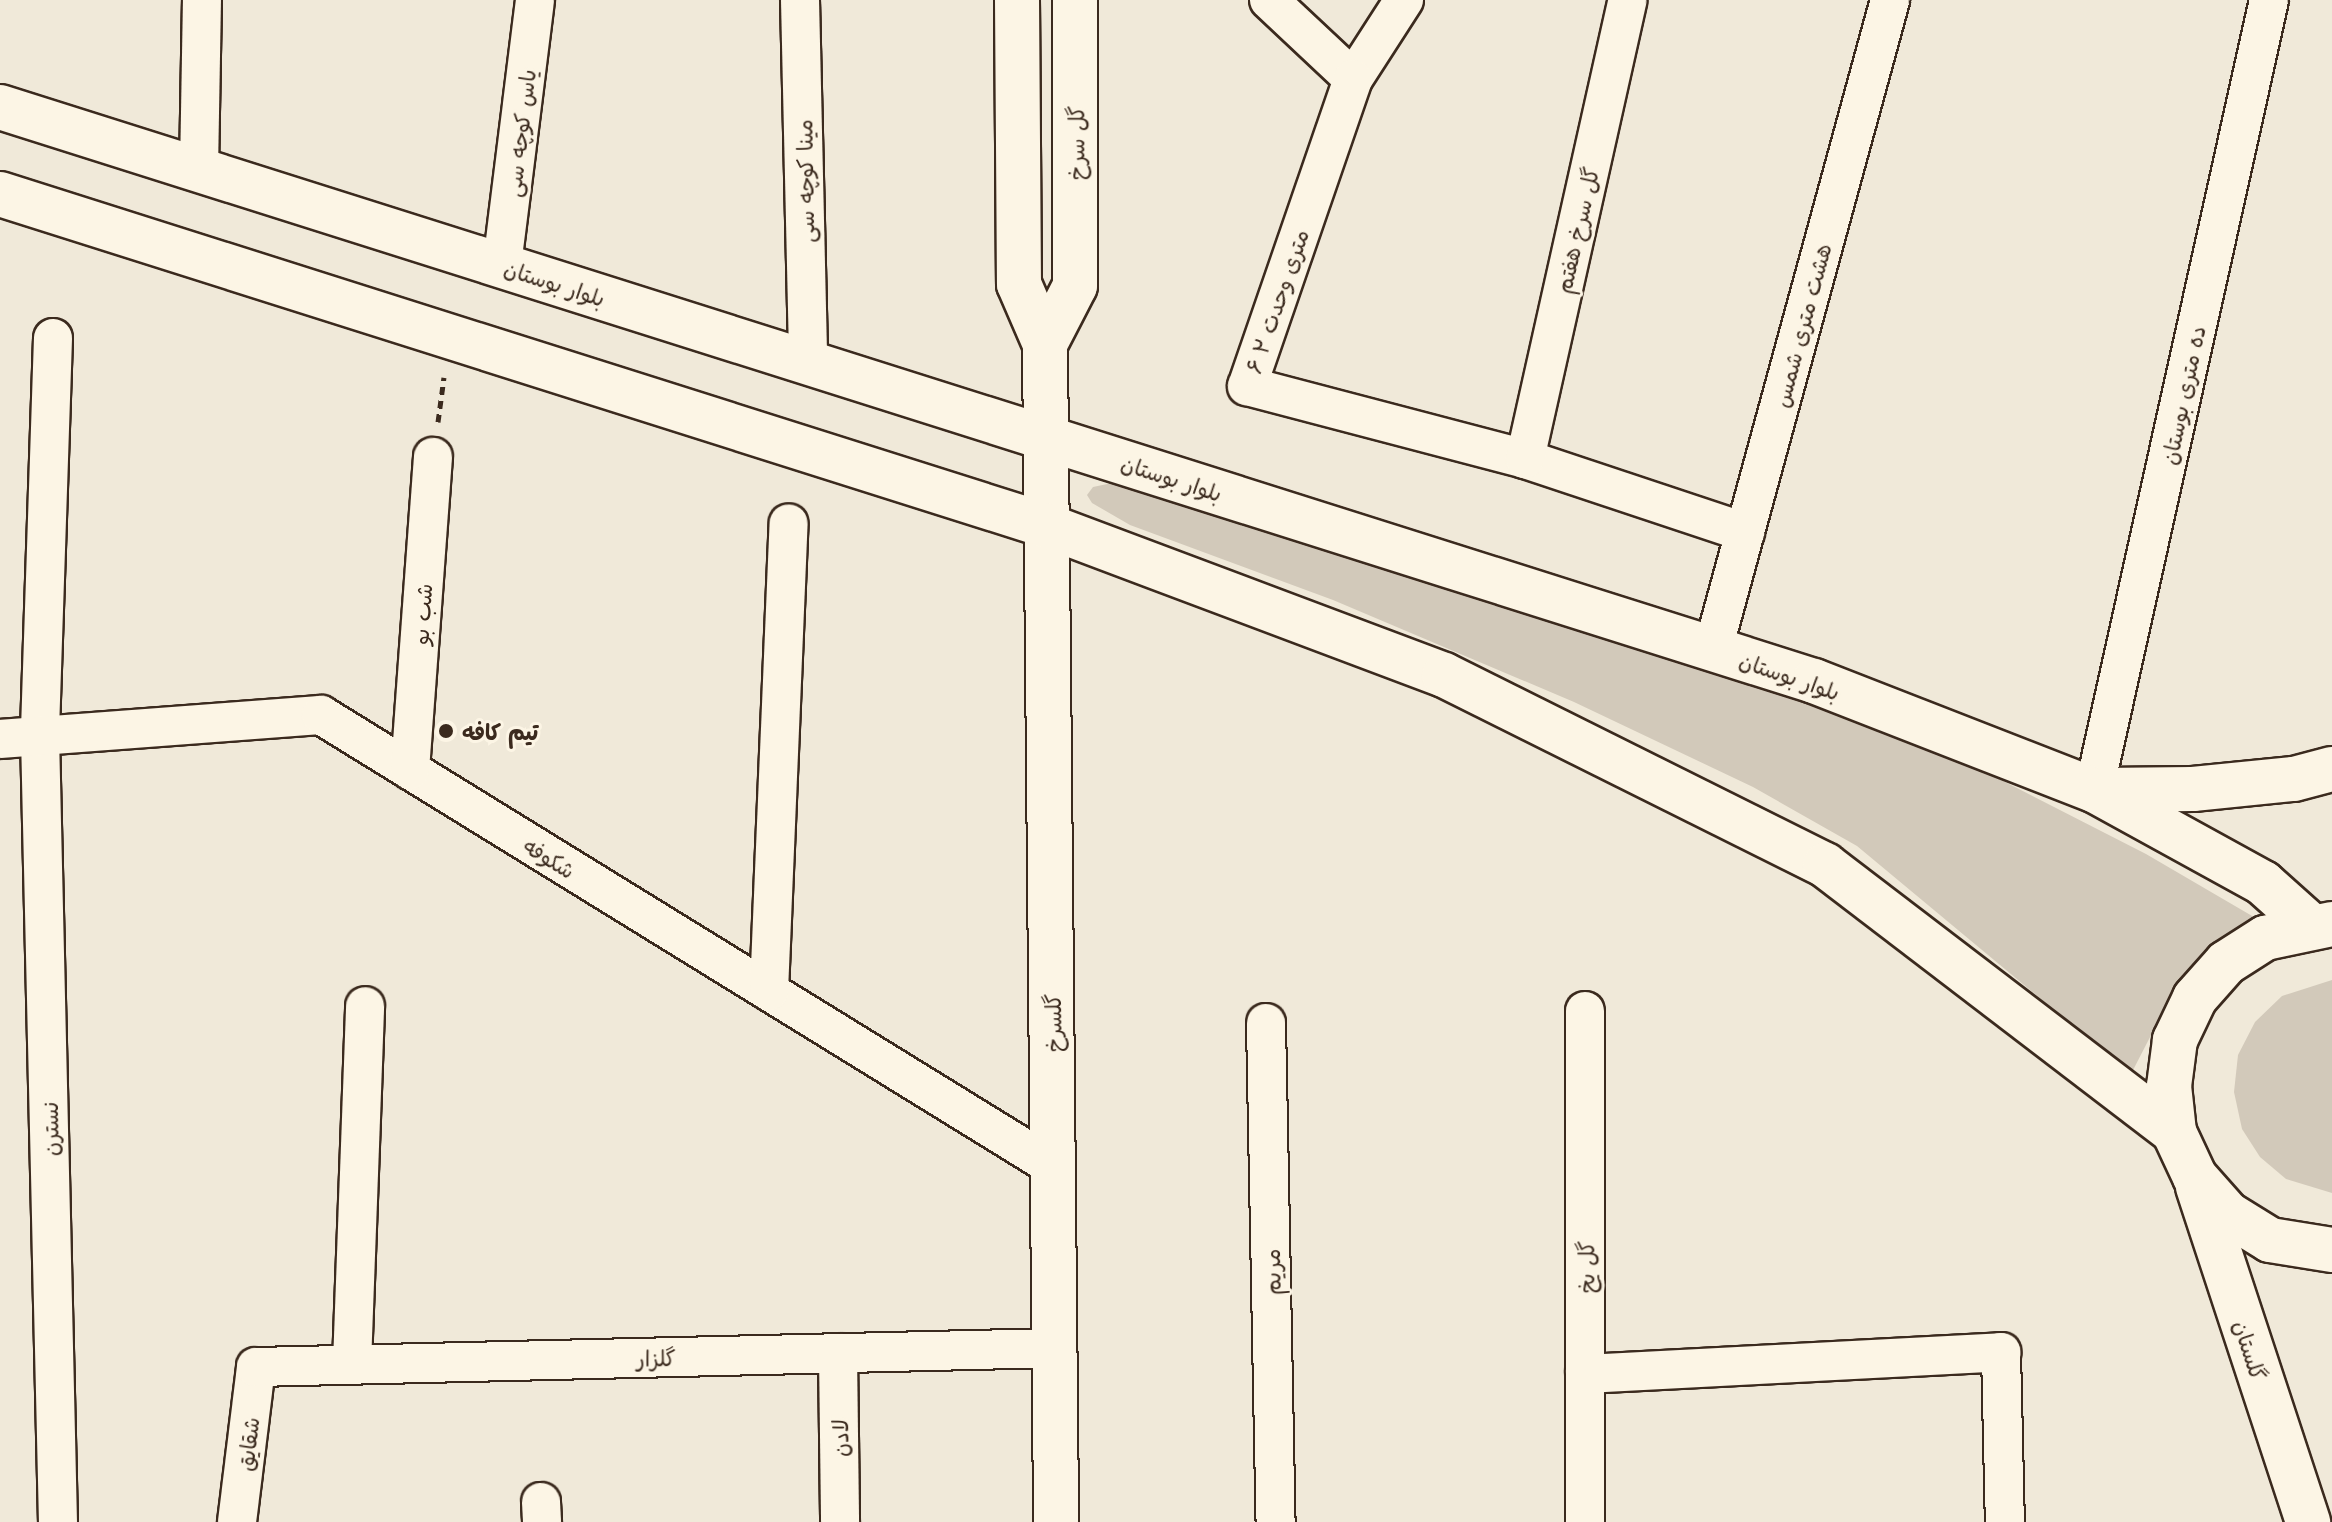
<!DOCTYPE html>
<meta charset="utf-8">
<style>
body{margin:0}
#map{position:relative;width:2332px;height:1522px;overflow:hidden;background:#f0e9d9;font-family:"Playpen Sans","Playpen Sans Arabic",sans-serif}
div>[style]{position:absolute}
.green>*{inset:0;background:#d2c9ba}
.path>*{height:5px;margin-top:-2.5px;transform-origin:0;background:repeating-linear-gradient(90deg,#3b2a1e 0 8px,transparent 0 14px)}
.roads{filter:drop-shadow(2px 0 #3b2a1e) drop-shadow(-2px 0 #3b2a1e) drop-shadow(0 2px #3b2a1e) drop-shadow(0 -2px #3b2a1e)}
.street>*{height:38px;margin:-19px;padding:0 19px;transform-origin:19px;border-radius:19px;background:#fcf5e5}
.secondary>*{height:44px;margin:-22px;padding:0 22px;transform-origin:22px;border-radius:22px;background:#fcf5e5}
.dots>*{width:22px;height:22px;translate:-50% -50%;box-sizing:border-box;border:4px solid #fcf5e5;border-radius:50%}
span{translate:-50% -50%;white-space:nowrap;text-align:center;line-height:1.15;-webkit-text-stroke:6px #fcf5e5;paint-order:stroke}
.street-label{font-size:22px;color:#3b2a1e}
.poi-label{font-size:22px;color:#3b2a1e;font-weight:700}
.left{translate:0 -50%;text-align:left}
</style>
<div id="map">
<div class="green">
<div style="clip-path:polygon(1112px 483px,1778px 686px,1927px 742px,2146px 854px,2259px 920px,2206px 954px,2164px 1010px,2131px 1074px,1857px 846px,1753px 787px,1574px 702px,1333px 600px,1130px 525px,1092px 503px,1087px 495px,1093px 487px)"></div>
<div style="clip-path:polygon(2332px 980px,2332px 1193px,2286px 1179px,2260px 1157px,2242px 1129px,2234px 1092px,2238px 1055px,2255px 1022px,2282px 996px)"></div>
</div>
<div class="path">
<div style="left:438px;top:422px;width:45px;rotate:-82.4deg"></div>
</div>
<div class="roads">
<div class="street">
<div style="left:800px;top:0;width:362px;rotate:88.7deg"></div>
<div style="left:1269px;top:0;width:115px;rotate:43.2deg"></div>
<div style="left:1404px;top:0;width:94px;rotate:122.8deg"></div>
<div style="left:1353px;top:79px;width:325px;rotate:109deg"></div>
<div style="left:1247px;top:386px;width:287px;rotate:14.7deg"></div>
<div style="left:1525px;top:459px;width:232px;rotate:18.4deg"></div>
<div style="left:199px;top:170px;width:170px;rotate:-89deg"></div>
<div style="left:502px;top:265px;width:267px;rotate:-82.9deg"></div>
<div style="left:53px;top:338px;width:398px;rotate:91.9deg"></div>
<div style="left:40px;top:736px;width:786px;rotate:88.69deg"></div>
<div style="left:1525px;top:459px;width:470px;rotate:-77.4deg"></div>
<div style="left:1713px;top:649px;width:673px;rotate:-74.74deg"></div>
<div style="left:0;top:739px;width:322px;rotate:-4.3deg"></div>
<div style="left:321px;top:715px;width:861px;rotate:31.66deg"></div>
<div style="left:410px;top:770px;width:314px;rotate:-85.8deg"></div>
<div style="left:2094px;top:790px;width:809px;rotate:-77.51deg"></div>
<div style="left:769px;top:991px;width:468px;rotate:-87.6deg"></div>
<div style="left:1266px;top:1023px;width:499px;rotate:88.9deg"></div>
<div style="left:838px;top:1353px;width:169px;rotate:89.3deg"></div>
<div style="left:352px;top:1364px;width:358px;rotate:-87.9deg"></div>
<div style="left:1585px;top:1374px;width:417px;rotate:-3deg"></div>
<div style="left:2001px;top:1352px;width:170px;rotate:88.7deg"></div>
<div style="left:541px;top:1502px;width:20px;rotate:87deg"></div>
<div style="left:237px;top:1522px;width:156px;rotate:-83deg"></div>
<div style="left:256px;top:1367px;width:799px;rotate:-1.36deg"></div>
<div style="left:1585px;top:1522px;width:511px;rotate:-90deg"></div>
</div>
<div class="secondary">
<div style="left:1017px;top:0;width:284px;rotate:89.6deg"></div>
<div style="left:1019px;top:284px;width:65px;rotate:66.6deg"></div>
<div style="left:1045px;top:344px;width:1178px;rotate:89.46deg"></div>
<div style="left:0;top:107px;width:1903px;rotate:17.56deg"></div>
<div style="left:1814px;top:681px;width:300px;rotate:21.3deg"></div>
<div style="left:2094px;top:790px;width:193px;rotate:28.8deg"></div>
<div style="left:2263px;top:883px;width:63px;rotate:41.8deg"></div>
<div style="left:0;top:194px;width:1096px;rotate:17.58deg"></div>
<div style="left:1045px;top:525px;width:426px;rotate:20.6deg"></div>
<div style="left:1444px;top:675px;width:426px;rotate:26.5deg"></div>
<div style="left:1825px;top:865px;width:439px;rotate:37.4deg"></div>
<div style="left:1045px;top:344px;width:65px;rotate:-62.7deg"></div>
<div style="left:1075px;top:286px;width:286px;rotate:-90deg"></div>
<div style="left:2100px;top:790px;width:93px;rotate:-0.6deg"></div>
<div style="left:2193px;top:789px;width:101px;rotate:-5.7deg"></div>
<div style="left:2294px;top:779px;width:39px;rotate:-15deg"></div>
<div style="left:2332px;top:924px;width:68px;rotate:168.2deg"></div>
<div style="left:2265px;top:938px;width:46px;rotate:147.3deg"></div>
<div style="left:2226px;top:963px;width:47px;rotate:131.5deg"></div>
<div style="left:2195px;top:998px;width:47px;rotate:115.5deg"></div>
<div style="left:2175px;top:1040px;width:46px;rotate:97.4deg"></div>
<div style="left:2169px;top:1086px;width:46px;rotate:83.8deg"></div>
<div style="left:2174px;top:1132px;width:50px;rotate:65deg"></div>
<div style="left:2195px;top:1177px;width:50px;rotate:48.3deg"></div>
<div style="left:2228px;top:1214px;width:49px;rotate:31.8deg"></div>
<div style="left:2270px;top:1240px;width:63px;rotate:9.2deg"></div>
<div style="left:2198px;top:1187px;width:353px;rotate:71.8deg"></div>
</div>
</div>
<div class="dots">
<div style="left:446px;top:731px;background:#3b2a1e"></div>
</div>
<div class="street-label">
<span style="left:519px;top:133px;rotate:-83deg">یاس کوچه سی</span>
<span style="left:1075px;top:143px;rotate:-90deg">گل سرخ</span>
<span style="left:804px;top:181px;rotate:-91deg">مینا کوچه سی</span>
<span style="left:1576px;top:230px;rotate:-77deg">گل سرخ هفتم</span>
<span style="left:555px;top:282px;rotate:18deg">بلوار بوستان</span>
<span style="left:1276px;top:301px;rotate:-71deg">۶ متری وحدت ۲</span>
<span style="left:1801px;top:325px;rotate:-75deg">هشت متری شمس</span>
<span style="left:2182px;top:395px;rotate:-78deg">ده متری بوستان</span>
<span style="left:1172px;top:477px;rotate:18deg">بلوار بوستان</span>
<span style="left:421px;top:614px;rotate:-86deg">شب بو</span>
<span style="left:1790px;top:675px;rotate:19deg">بلوار بوستان</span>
<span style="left:550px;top:857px;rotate:32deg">شکوفه</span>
<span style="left:1052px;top:1023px;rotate:-91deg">گلسرخ</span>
<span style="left:49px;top:1129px;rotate:-91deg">نسترن</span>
<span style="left:1585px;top:1267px;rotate:-90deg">گل یخ</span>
<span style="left:1271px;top:1272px;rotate:-91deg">مریم</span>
<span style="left:2251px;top:1350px;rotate:72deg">گلستان</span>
<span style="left:656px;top:1357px;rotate:-1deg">گلزار</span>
<span style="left:839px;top:1438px;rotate:-91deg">لادن</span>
<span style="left:247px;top:1444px;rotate:-83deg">شقایق</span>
</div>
<div class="poi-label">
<span class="left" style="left:462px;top:731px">تیم کافه</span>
</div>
</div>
